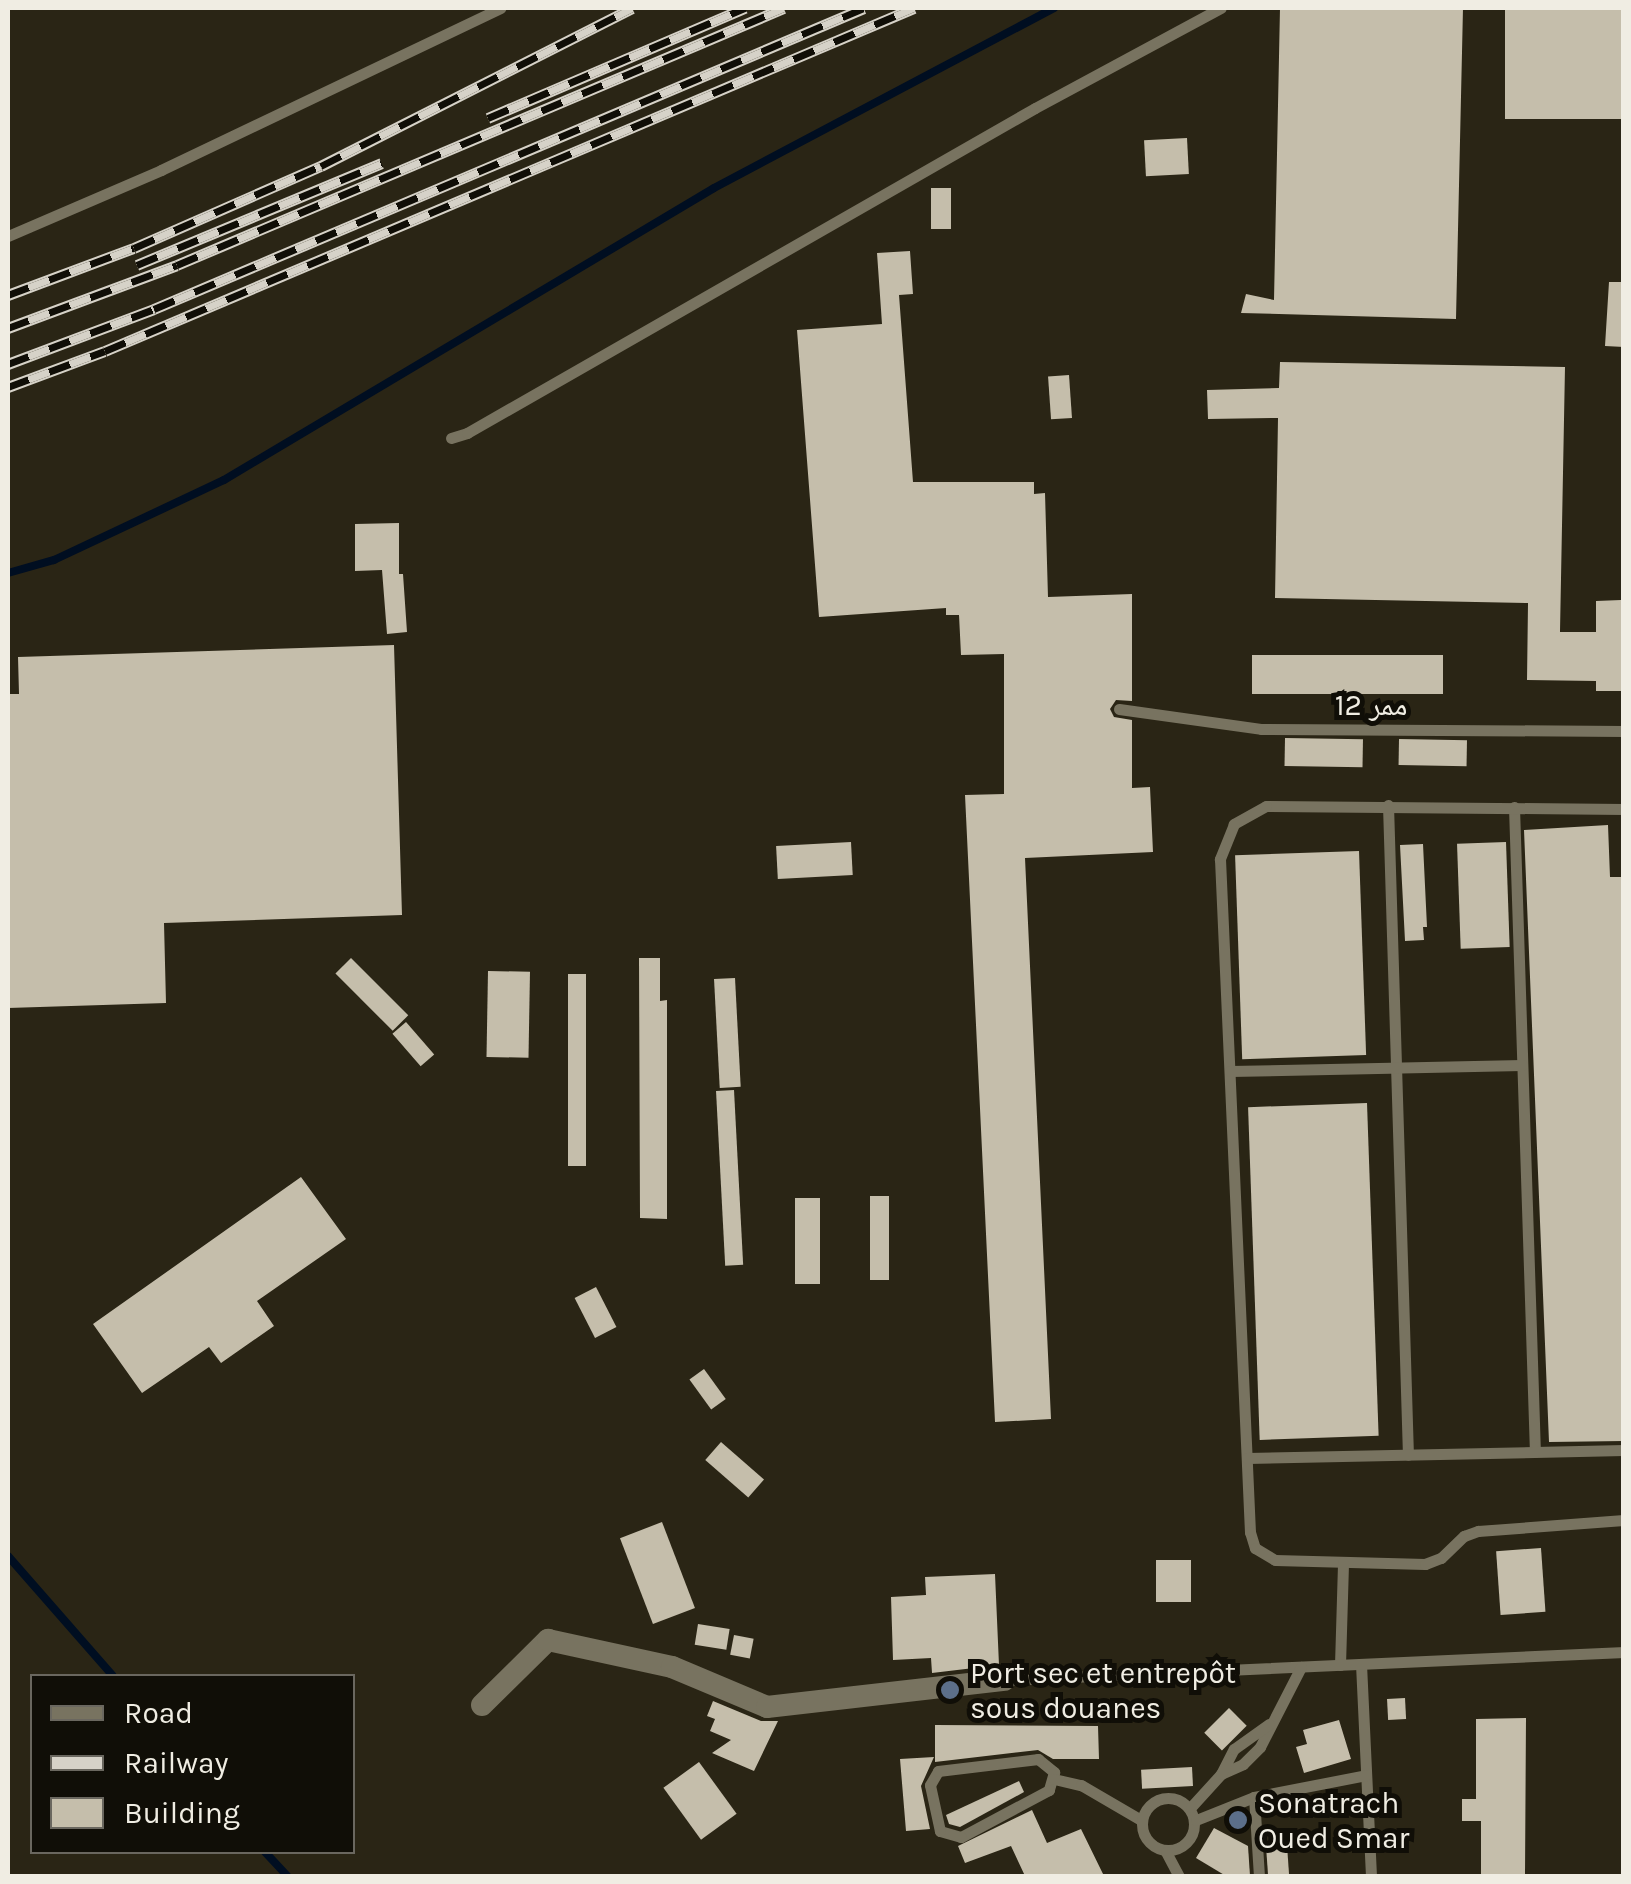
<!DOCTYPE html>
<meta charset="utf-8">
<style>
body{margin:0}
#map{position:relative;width:1631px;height:1884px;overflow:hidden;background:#2a2515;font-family:Karla,"Noto Naskh Arabic",sans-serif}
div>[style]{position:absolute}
.stream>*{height:8px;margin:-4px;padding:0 4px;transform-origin:4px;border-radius:4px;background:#000e21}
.building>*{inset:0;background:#c5beab;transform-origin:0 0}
.lane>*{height:11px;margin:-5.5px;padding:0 5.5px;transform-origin:5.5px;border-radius:5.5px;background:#787360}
.lane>.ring{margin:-5.5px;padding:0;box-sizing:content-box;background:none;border:11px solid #787360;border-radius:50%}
.street>*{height:22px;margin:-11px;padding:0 11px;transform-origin:11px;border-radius:11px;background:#787360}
.rail>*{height:11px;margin-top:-5.5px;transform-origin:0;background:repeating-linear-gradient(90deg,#100e07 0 22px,#d6d2c8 0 44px);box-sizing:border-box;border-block:2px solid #d6d2c8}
.dots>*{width:28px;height:28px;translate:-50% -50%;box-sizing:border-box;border:5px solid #100e07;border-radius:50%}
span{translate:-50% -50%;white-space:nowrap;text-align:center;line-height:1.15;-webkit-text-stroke:10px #100e07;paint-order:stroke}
.street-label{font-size:30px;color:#f0ede3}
.poi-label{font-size:30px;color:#f0ede3}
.left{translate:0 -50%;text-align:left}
.frame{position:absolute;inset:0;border:10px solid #f0ede3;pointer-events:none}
.legend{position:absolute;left:30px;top:1674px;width:325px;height:180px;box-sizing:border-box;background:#100e07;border:2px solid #6a675f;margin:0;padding:12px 18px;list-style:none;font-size:30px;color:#f0ede3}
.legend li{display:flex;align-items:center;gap:20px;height:50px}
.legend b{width:50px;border:2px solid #6a675f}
</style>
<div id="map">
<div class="stream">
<div style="left:8px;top:573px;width:48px;rotate:-15.8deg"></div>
<div style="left:54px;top:560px;width:188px;rotate:-25.2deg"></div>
<div style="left:224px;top:480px;width:570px;rotate:-30.79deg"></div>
<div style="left:714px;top:188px;width:385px;rotate:-27.9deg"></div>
<div style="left:8px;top:1556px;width:159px;rotate:48.8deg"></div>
<div style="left:265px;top:1852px;width:33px;rotate:47deg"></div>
</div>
<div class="building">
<div style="clip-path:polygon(1280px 8px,1463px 8px,1456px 319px,1241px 313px,1246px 294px,1274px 300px)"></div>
<div style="left:1505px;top:8px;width:119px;height:111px"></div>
<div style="left:1187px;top:138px;width:36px;height:43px;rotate:87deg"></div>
<div style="left:931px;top:188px;width:20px;height:41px"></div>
<div style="clip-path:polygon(910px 251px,913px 294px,899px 295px,913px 482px,1034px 482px,1034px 494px,1045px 493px,1048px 597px,1132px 594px,1132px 701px,1116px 700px,1110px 709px,1114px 717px,1132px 720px,1132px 788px,1150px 787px,1153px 852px,1025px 858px,1051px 1419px,995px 1422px,965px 795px,1004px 794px,1004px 654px,961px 655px,959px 615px,946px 615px,946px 608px,819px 617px,797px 330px,882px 324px,877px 253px)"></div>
<div style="clip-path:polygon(1609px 282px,1624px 282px,1624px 347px,1605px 346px)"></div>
<div style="clip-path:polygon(1280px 362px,1565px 367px,1560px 632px,1596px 632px,1596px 601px,1621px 600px,1624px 691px,1596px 691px,1596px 681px,1527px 680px,1528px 603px,1275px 598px,1278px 418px,1208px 419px,1207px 390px,1279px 388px)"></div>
<div style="left:1069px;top:375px;width:43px;height:21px;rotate:86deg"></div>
<div style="clip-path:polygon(399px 523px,399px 574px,403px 574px,407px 632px,387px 634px,382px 570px,355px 571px,355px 524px)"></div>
<div style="clip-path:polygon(394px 645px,402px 915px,164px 923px,166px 1003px,8px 1008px,8px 694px,19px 694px,18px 657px)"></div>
<div style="left:1443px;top:655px;width:39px;height:191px;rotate:90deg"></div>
<div style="left:1285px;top:738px;width:78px;height:28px;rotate:1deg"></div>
<div style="left:1399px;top:739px;width:68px;height:26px;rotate:1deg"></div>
<div style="clip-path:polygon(1608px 825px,1610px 877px,1624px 877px,1624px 1441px,1549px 1442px,1524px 830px)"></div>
<div style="left:851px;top:842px;width:33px;height:75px;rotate:87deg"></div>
<div style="left:1506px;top:842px;width:105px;height:49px;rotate:88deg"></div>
<div style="clip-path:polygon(1423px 844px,1427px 927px,1423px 927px,1424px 940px,1405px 941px,1400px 845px)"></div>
<div style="left:1359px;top:851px;width:204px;height:124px;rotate:88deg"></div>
<div style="left:351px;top:958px;width:81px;height:22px;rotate:45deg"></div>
<div style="clip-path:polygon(639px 958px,660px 958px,660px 1001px,667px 1000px,667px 1219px,640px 1218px)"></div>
<div style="left:488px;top:971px;width:42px;height:86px;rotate:1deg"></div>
<div style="left:568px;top:974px;width:18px;height:192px"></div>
<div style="left:735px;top:978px;width:109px;height:21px;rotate:87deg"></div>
<div style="left:406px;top:1022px;width:43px;height:18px;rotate:49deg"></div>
<div style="left:734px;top:1090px;width:175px;height:18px;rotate:87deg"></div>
<div style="left:1367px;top:1103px;width:333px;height:119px;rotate:88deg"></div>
<div style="clip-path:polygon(301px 1177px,346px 1239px,257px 1301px,274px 1326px,221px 1363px,209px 1347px,142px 1393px,93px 1324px)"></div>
<div style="left:870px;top:1196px;width:19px;height:84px"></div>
<div style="left:795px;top:1198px;width:25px;height:86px"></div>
<div style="left:596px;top:1287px;width:45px;height:24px;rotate:63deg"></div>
<div style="left:704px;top:1369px;width:37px;height:18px;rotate:54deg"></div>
<div style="left:721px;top:1442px;width:57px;height:24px;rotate:41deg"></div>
<div style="left:662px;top:1522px;width:92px;height:45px;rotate:69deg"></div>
<div style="left:1541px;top:1548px;width:64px;height:45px;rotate:86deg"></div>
<div style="left:1156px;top:1560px;width:35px;height:42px"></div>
<div style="clip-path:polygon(995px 1574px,999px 1665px,932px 1673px,931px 1658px,893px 1660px,891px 1597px,926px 1595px,925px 1577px)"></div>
<div style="left:698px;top:1624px;width:32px;height:21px;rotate:9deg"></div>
<div style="left:734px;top:1635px;width:20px;height:20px;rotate:11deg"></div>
<div style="left:1405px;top:1698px;width:21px;height:18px;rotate:87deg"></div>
<div style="clip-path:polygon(713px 1701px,761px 1721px,778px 1721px,754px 1771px,712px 1753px,731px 1740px,710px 1731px,715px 1719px,707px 1716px)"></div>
<div style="left:1229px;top:1708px;width:25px;height:35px;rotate:45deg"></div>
<div style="clip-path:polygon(1526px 1718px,1525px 1876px,1481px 1876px,1481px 1821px,1462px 1821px,1462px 1799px,1476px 1799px,1476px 1719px)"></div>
<div style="clip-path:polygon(1339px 1720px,1351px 1759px,1304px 1773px,1296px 1747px,1307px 1744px,1303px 1730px)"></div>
<div style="clip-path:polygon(935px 1725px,1098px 1726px,1099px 1759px,1053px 1759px,1038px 1750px,935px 1762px)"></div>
<div style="clip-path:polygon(934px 1757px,921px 1786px,930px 1829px,906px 1831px,900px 1759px)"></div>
<div style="left:699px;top:1762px;width:64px;height:44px;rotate:54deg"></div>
<div style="left:1192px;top:1767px;width:19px;height:51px;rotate:87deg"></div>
<div style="clip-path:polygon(1019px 1781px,1024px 1792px,960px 1827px,949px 1824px,946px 1815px)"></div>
<div style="clip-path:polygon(1032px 1810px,1047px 1843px,1081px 1829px,1104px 1876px,1025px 1876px,1011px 1846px,965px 1863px,958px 1846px)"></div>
<div style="clip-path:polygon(1214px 1828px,1248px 1846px,1250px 1876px,1226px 1876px,1196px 1858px)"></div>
<div style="left:1287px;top:1845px;width:31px;height:21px;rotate:86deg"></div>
</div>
<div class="lane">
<div style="left:8px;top:236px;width:167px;rotate:-23.3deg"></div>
<div style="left:161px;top:170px;width:376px;rotate:-25.5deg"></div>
<div style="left:451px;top:438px;width:17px;rotate:-17deg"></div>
<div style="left:467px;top:433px;width:654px;rotate:-29.78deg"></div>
<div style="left:1035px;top:108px;width:211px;rotate:-28.3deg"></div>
<div style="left:1119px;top:709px;width:143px;rotate:8deg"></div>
<div style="left:1261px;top:729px;width:363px;rotate:0.3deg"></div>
<div style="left:1388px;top:805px;width:650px;rotate:88.24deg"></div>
<div style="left:1514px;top:807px;width:645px;rotate:88.14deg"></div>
<div style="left:1624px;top:809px;width:358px;rotate:-179.5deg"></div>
<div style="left:1266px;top:806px;width:37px;rotate:151deg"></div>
<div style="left:1234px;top:824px;width:38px;rotate:112deg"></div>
<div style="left:1220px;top:859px;width:674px;rotate:87.45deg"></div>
<div style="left:1250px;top:1532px;width:17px;rotate:73deg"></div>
<div style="left:1255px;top:1548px;width:23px;rotate:31deg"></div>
<div style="left:1275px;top:1560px;width:150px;rotate:1.5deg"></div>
<div style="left:1425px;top:1564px;width:17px;rotate:-21deg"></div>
<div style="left:1441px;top:1558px;width:32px;rotate:-44deg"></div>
<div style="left:1464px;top:1536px;width:15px;rotate:-20deg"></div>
<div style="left:1478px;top:1531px;width:146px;rotate:-4.3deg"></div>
<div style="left:1230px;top:1071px;width:292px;rotate:-1.2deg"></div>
<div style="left:1247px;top:1458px;width:377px;rotate:-1.2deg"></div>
<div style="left:1361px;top:1664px;width:212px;rotate:87.3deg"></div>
<div style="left:1340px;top:1665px;width:103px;rotate:-88.3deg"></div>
<div style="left:1004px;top:1680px;width:621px;rotate:-2.59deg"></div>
<div style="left:1038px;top:1759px;width:21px;rotate:39deg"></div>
<div style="left:1054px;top:1772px;width:19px;rotate:106deg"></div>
<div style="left:1049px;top:1790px;width:100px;rotate:151.9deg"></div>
<div style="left:961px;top:1837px;width:22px;rotate:-164deg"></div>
<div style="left:940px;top:1831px;width:47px;rotate:-102.3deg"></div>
<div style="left:930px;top:1785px;width:16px;rotate:-60deg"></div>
<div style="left:938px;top:1771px;width:101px;rotate:-6.8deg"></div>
<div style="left:1221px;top:1774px;width:24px;rotate:-24deg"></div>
<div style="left:1243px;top:1764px;width:24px;rotate:-45deg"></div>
<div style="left:1260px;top:1747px;width:90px;rotate:-62.9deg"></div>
<div style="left:1054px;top:1779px;width:28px;rotate:13deg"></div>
<div style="left:1081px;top:1785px;width:69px;rotate:30.3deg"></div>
<div style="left:1254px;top:1797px;width:79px;rotate:86.4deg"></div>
<div class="ring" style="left:1142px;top:1798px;width:41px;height:41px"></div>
<div style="left:1191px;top:1807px;width:45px;rotate:-47.7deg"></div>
<div style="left:1221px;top:1774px;width:28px;rotate:-63deg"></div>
<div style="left:1234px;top:1749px;width:43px;rotate:-35.5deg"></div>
<div style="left:1196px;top:1820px;width:62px;rotate:-21.6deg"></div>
<div style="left:1254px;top:1797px;width:114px;rotate:-11.1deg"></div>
<div style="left:1166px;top:1852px;width:27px;rotate:62deg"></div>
</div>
<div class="street">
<div style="left:482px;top:1705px;width:93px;rotate:-44.6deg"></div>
<div style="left:548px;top:1640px;width:127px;rotate:12.3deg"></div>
<div style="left:672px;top:1667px;width:103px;rotate:22.8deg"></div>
<div style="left:767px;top:1707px;width:239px;rotate:-6.5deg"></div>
</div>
<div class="rail">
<div style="left:488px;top:118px;width:280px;rotate:-23.2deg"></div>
<div style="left:137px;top:265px;width:265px;rotate:-22.6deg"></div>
<div style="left:8px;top:295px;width:134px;rotate:-20.5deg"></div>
<div style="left:134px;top:248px;width:204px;rotate:-23.7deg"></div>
<div style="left:321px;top:166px;width:349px;rotate:-26.9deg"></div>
<div style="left:8px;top:328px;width:180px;rotate:-20.4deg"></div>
<div style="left:177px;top:265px;width:659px;rotate:-22.95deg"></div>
<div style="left:8px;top:364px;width:156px;rotate:-20.6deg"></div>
<div style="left:154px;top:309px;width:771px;rotate:-22.97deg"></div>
<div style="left:8px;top:387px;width:103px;rotate:-20.4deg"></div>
<div style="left:105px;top:351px;width:879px;rotate:-22.98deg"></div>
</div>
<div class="dots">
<div style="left:950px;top:1690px;background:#5c6f8a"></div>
<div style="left:1238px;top:1820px;background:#5c6f8a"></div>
</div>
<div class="street-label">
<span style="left:1371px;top:705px">ممر 12</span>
</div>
<div class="poi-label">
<span class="left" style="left:970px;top:1690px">Port sec et entrepôt<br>sous douanes</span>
<span class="left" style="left:1258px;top:1820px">Sonatrach<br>Oued Smar</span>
</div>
<div class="frame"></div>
<ul class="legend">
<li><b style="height:12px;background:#787360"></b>Road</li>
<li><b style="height:12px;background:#d6d2c8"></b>Railway</li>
<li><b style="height:28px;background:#c5beab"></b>Building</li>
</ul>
</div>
